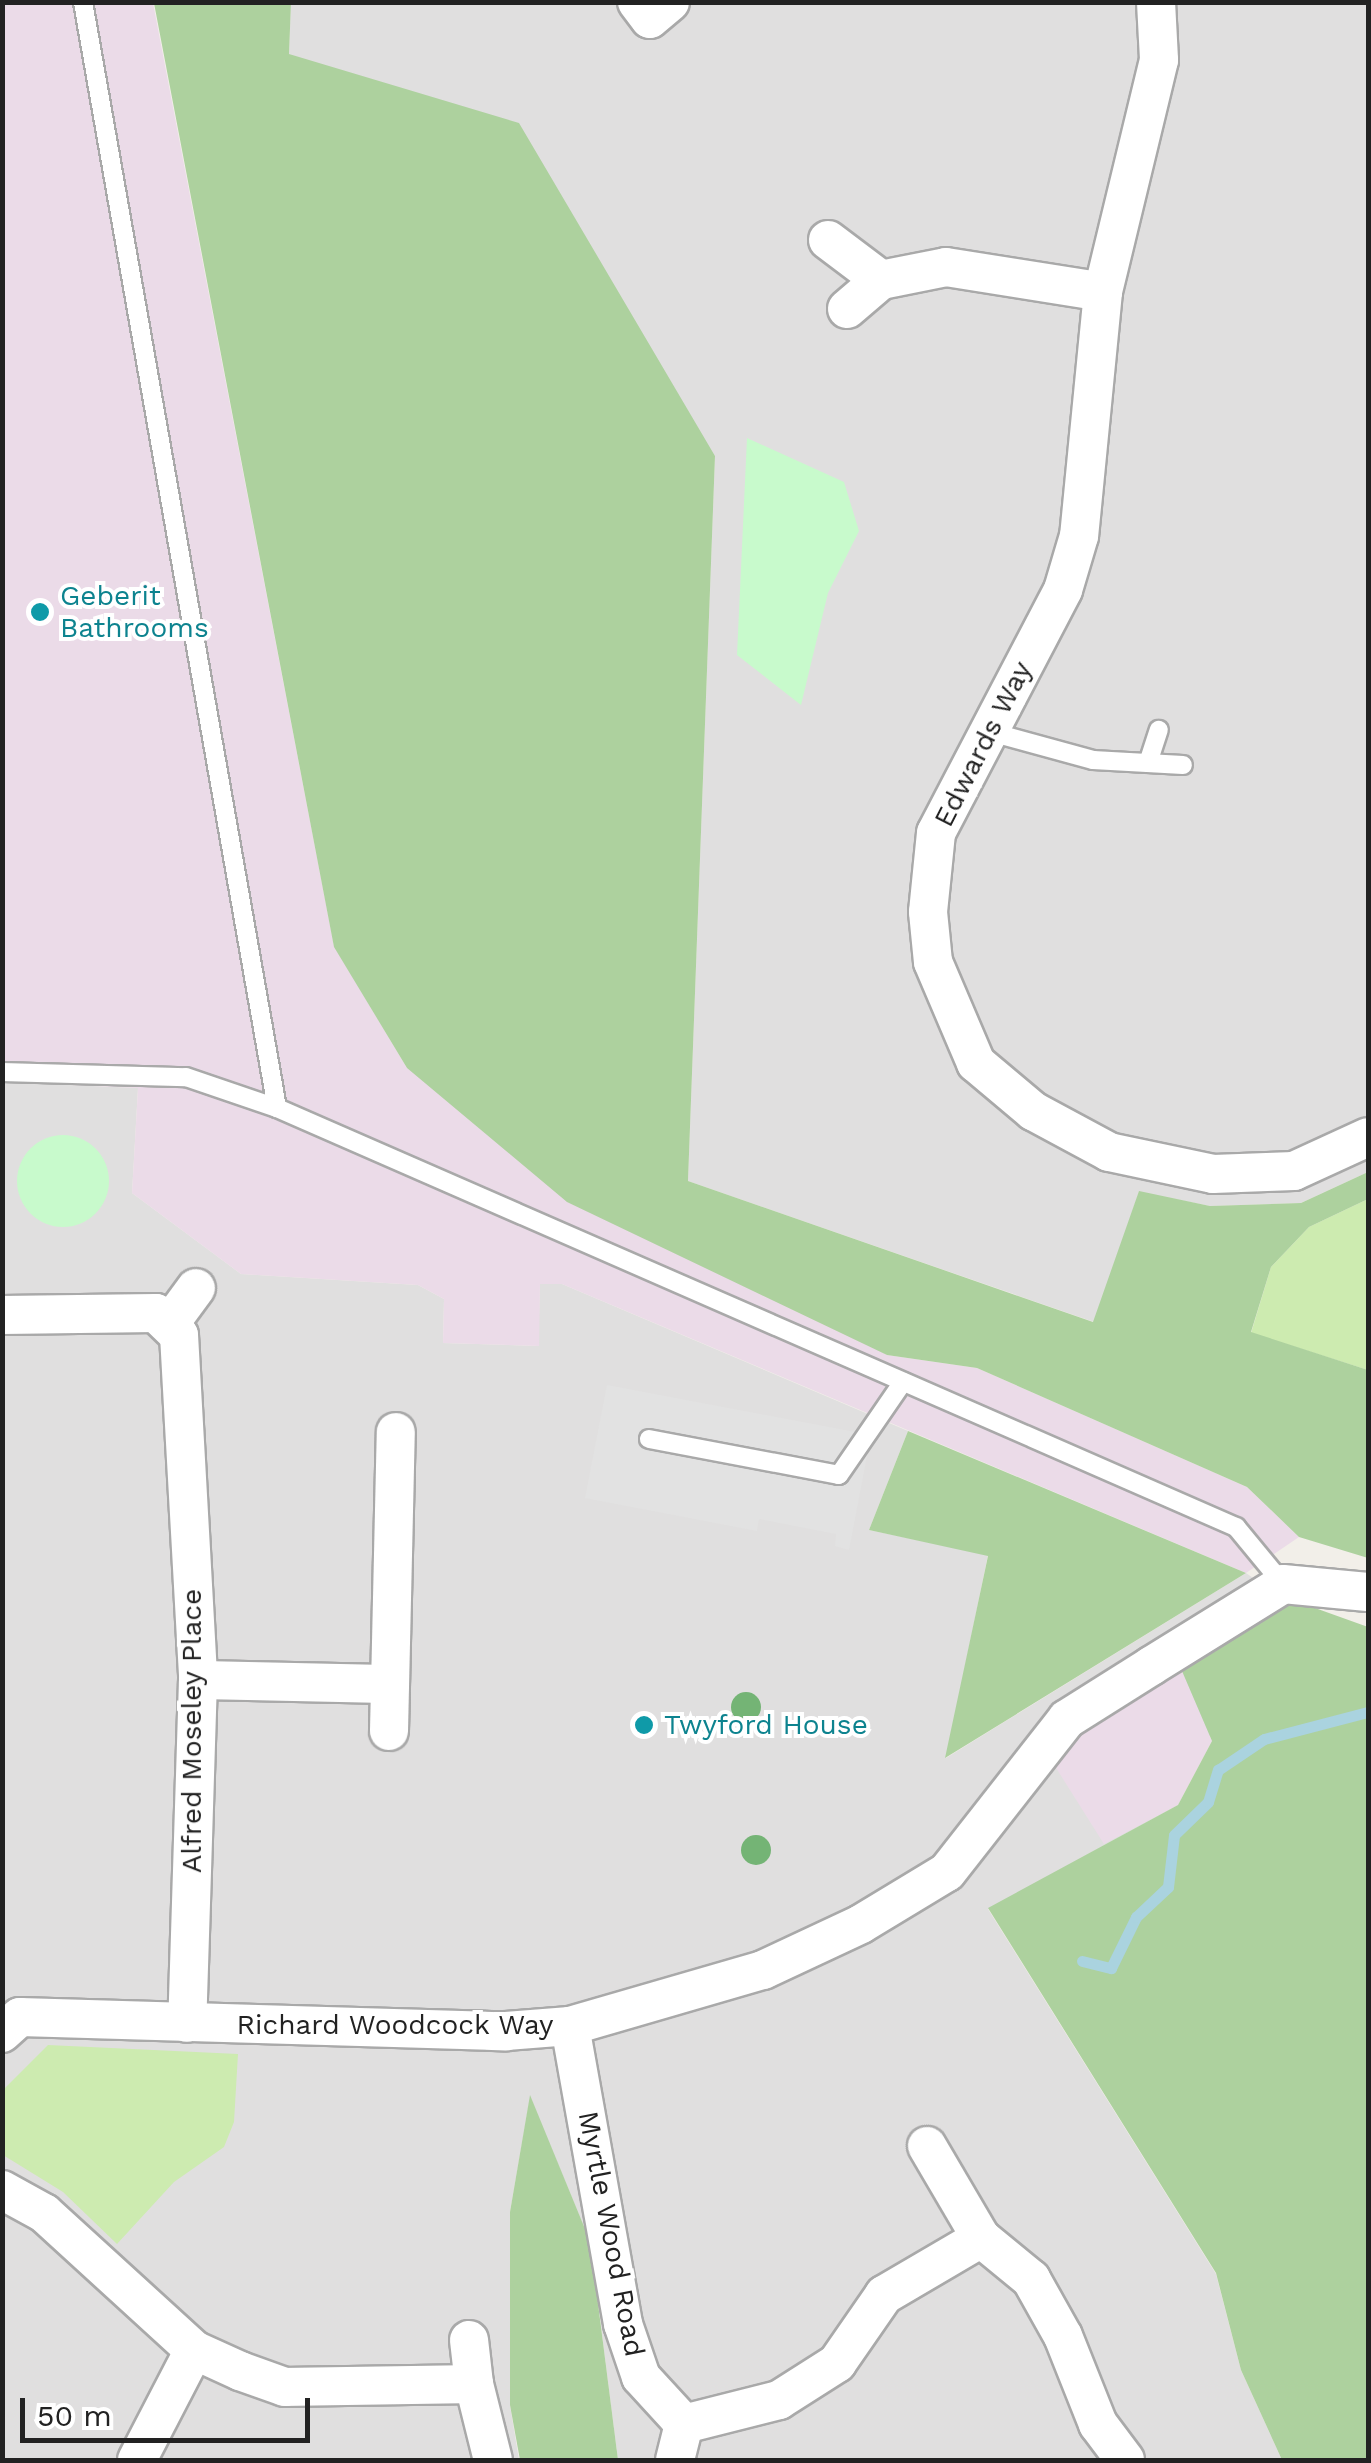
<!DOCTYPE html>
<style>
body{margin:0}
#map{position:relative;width:1371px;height:2463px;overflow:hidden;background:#f2efe9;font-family:"Work Sans",sans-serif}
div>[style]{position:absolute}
.residential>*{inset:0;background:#e0dfdf}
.industrial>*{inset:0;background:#ebdbe8}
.grass>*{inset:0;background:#cdebb0}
.forest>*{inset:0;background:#add19e}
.park>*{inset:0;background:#c8facc}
.round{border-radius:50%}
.parking>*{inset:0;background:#e2e2e2}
.stream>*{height:11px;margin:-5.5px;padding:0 5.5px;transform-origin:5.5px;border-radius:5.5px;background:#aad3df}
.roads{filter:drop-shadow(2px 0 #a9a9a9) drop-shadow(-2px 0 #a9a9a9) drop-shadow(0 2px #a9a9a9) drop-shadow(0 -2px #a9a9a9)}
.lane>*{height:18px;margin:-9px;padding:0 9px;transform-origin:9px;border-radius:9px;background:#fff}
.street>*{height:38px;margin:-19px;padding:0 19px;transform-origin:19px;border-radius:19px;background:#fff}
.trees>*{width:30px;height:30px;margin:-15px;border-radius:50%;background:#74b475}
.dots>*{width:28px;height:28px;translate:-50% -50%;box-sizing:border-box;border:5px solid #fff;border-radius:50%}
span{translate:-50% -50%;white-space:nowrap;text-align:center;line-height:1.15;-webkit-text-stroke:8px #fff;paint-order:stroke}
.culture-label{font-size:28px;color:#0d838f}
.left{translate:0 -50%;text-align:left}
.street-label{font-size:28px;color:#222}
.frame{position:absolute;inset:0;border:5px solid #222;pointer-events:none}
.scale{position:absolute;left:20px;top:2398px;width:290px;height:45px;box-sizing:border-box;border:5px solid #222;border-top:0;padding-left:12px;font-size:30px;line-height:35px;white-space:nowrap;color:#222;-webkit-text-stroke:8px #fff;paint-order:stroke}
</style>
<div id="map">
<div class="residential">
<div style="clip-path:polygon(291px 2px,1368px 3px,1368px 1172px,1301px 1203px,1210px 1206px,1139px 1192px,1094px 1322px,688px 1181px,715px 456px,289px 54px)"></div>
<div style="clip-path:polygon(3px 1082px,138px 1088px,132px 1193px,241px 1274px,418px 1285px,444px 1299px,443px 1343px,538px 1346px,540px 1283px,562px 1284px,908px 1431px,869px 1530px,988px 1555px,946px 1758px,1246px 1573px,1276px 1594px,1178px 1805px,988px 1909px,1216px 2274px,1241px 2370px,1282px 2460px,618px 2460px,590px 2241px,530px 2097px,510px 2212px,510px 2405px,519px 2460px,3px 2460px)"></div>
</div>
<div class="industrial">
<div style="clip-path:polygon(3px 3px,153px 3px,334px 946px,407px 1068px,887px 1355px,977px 1368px,1247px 1487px,1299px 1537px,1246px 1573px,562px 1284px,540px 1284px,539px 1346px,443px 1343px,444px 1299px,418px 1285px,241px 1274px,132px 1193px,138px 1088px,3px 1082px)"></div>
<div style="clip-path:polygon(1182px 1671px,1212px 1741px,1178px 1805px,1104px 1844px,1053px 1763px,1078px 1735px)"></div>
</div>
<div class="grass">
<div style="clip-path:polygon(1368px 1199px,1368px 1370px,1251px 1333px,1271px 1267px,1309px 1227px)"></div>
<div style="clip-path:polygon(48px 2045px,238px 2054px,234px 2122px,224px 2147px,174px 2182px,117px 2244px,63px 2192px,3px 2155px,3px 2090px)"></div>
</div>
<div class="forest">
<div style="clip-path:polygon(154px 3px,291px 3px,289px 54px,519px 123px,715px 456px,688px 1181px,1093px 1322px,1139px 1191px,1210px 1206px,1301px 1203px,1368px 1172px,1368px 1199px,1309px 1227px,1271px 1267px,1251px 1332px,1368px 1370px,1368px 1558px,1299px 1537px,1247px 1487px,977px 1368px,887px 1355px,567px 1202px,407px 1068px,334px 947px)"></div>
<div style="clip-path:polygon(908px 1431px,1246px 1573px,945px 1758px,988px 1556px,869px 1530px)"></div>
<div style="clip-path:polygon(1276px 1594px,1368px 1627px,1368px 2460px,1282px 2460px,1241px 2370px,1216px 2273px,988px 1908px,1178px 1805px,1212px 1741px,1182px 1671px)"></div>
<div style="clip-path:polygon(530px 2095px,590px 2241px,618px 2460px,520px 2460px,510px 2405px,510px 2212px)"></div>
</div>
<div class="park">
<div style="clip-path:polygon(747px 438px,844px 482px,859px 531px,828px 593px,801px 705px,737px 655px)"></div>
<div class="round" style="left:17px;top:1135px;width:92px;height:92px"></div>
</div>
<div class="parking">
<div style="clip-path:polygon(607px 1385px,871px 1435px,849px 1550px,835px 1546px,836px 1534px,759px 1519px,757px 1531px,585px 1498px)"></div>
</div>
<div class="stream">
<div style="left:1082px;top:1961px;width:30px;rotate:14deg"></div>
<div style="left:1111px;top:1968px;width:57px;rotate:-63.9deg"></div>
<div style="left:1136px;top:1917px;width:44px;rotate:-43.2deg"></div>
<div style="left:1168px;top:1887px;width:52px;rotate:-83.4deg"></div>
<div style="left:1174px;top:1835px;width:47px;rotate:-44.1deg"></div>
<div style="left:1208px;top:1802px;width:34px;rotate:-73deg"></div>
<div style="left:1218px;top:1770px;width:55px;rotate:-34deg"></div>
<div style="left:1264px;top:1739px;width:107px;rotate:-14.6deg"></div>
</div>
<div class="roads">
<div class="lane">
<div style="left:83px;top:2px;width:1123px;rotate:80.05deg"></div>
<div style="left:987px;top:731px;width:110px;rotate:15.3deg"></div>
<div style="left:1093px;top:760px;width:90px;rotate:3.2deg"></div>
<div style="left:1148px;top:763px;width:35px;rotate:-72deg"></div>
<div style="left:2px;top:1072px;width:184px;rotate:1.6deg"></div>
<div style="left:186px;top:1077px;width:96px;rotate:18.8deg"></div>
<div style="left:277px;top:1108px;width:1047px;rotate:23.6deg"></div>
<div style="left:1236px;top:1527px;width:74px;rotate:50.5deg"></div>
<div style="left:649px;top:1439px;width:193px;rotate:10.7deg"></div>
<div style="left:839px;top:1475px;width:113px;rotate:-55.5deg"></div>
</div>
<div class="street">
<div style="left:637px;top:2px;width:21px;rotate:53deg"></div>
<div style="left:650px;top:19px;width:26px;rotate:-40deg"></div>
<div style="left:1156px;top:2px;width:58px;rotate:87deg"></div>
<div style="left:1159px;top:60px;width:239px;rotate:103.6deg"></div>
<div style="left:1103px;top:292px;width:245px;rotate:95.6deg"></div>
<div style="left:1079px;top:536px;width:56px;rotate:106.5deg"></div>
<div style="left:1063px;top:590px;width:274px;rotate:117.6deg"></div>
<div style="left:936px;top:833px;width:79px;rotate:95.8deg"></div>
<div style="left:928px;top:912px;width:50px;rotate:84.3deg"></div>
<div style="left:933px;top:962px;width:110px;rotate:66.9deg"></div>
<div style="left:976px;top:1063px;width:75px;rotate:40.1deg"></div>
<div style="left:1033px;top:1111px;width:86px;rotate:28.3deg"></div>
<div style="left:1109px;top:1152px;width:106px;rotate:11.9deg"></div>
<div style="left:1213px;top:1174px;width:81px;rotate:-2.1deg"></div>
<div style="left:1294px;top:1171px;width:81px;rotate:-24.7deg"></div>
<div style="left:828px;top:240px;width:66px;rotate:37deg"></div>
<div style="left:847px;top:309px;width:45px;rotate:-40.5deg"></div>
<div style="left:881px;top:280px;width:66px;rotate:-11.3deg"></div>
<div style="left:946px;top:267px;width:159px;rotate:9deg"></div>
<div style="left:2px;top:1315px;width:154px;rotate:-0.7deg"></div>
<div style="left:156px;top:1313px;width:32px;rotate:44deg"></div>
<div style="left:179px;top:1335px;width:346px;rotate:86.8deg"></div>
<div style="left:198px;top:1680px;width:343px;rotate:91.8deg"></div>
<div style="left:171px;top:1322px;width:42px;rotate:-53.7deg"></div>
<div style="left:198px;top:1680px;width:192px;rotate:1.2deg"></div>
<div style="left:389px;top:1731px;width:299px;rotate:-88.7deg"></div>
<div style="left:570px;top:2026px;width:303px;rotate:79.9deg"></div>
<div style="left:623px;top:2324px;width:56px;rotate:71.2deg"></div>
<div style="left:641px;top:2377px;width:64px;rotate:47.5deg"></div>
<div style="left:684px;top:2424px;width:98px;rotate:-14.2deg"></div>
<div style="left:779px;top:2400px;width:69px;rotate:-32.5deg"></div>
<div style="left:837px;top:2363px;width:83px;rotate:-55.3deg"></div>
<div style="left:884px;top:2295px;width:113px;rotate:-30.4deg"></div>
<div style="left:981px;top:2238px;width:65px;rotate:39.4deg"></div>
<div style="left:1031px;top:2279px;width:65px;rotate:60.7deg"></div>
<div style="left:1063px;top:2336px;width:95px;rotate:68.3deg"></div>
<div style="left:1098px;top:2424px;width:45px;rotate:53.1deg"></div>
<div style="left:2px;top:2033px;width:24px;rotate:-42deg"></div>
<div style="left:20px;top:2017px;width:486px;rotate:1.7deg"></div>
<div style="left:506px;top:2031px;width:64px;rotate:-4.5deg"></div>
<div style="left:570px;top:2026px;width:201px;rotate:-16.2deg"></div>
<div style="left:763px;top:1970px;width:108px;rotate:-25.1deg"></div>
<div style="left:861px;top:1924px;width:100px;rotate:-31.2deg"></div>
<div style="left:947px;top:1872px;width:194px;rotate:-51.9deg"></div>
<div style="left:1067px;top:1719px;width:99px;rotate:-32.2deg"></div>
<div style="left:1151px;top:1666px;width:155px;rotate:-31.8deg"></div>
<div style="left:1283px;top:1584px;width:85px;rotate:5.4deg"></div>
<div style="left:927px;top:2146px;width:107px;rotate:59.6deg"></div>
<div style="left:2px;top:2190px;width:48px;rotate:28.7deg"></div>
<div style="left:44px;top:2213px;width:203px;rotate:42.4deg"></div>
<div style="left:194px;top:2350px;width:51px;rotate:24.5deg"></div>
<div style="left:240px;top:2371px;width:48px;rotate:19.6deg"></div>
<div style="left:285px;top:2387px;width:189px;rotate:-0.9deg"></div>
<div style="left:474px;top:2384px;width:78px;rotate:76deg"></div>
<div style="left:469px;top:2340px;width:44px;rotate:83.5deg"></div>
<div style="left:137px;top:2460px;width:124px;rotate:-62.6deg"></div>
<div style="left:675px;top:2460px;width:37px;rotate:-76deg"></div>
</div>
</div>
<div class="trees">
<div style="left:746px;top:1707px"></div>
<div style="left:756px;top:1850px"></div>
</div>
<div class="dots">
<div style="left:40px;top:612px;background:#0f9aa8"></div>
<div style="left:644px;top:1725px;background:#0f9aa8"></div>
</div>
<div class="culture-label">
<span class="left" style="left:60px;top:612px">Geberit<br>Bathrooms</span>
<span class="left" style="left:664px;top:1725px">Twyford House</span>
</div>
<div class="street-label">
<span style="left:983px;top:744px;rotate:-63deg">Edwards Way</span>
<span style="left:192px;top:1731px;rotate:-90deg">Alfred Moseley Place</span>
<span style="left:395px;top:2025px">Richard Woodcock Way</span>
<span style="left:611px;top:2234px;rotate:79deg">Myrtle Wood Road</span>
</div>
<div class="frame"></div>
<div class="scale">50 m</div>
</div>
